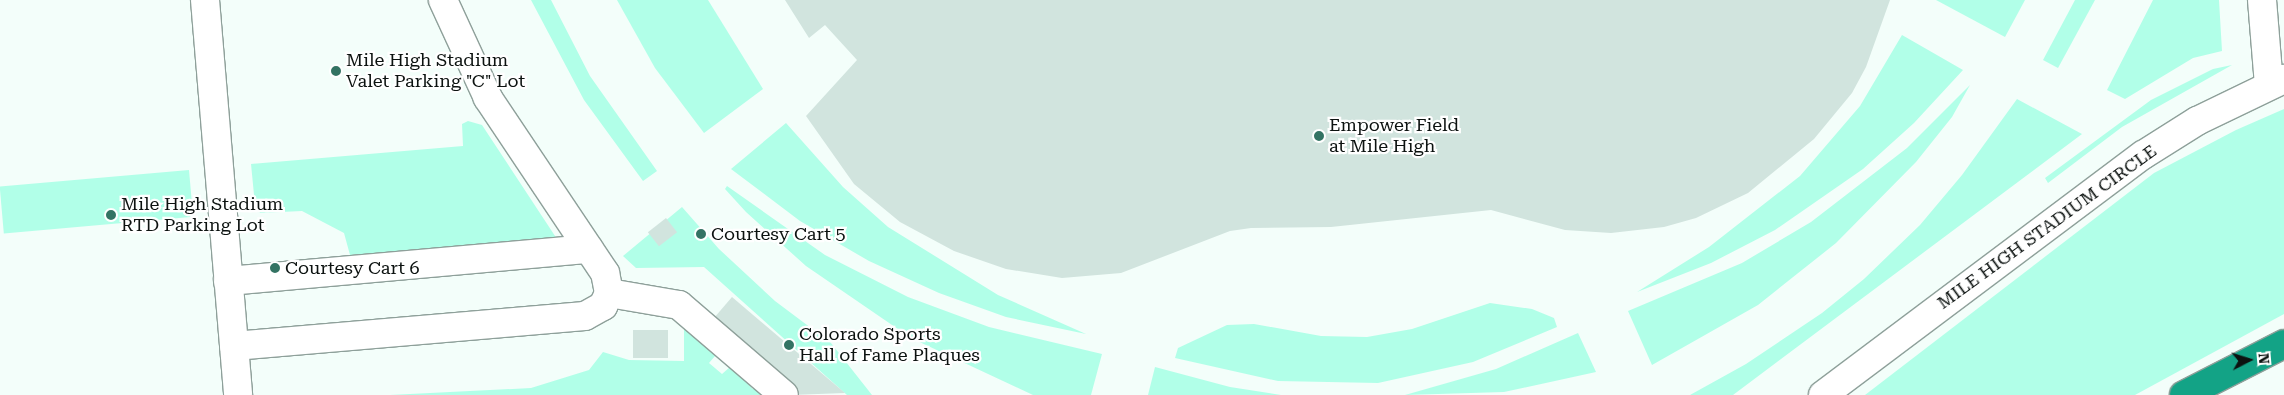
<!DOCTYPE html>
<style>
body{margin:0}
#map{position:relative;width:2284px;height:395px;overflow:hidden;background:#f3fefa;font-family:"Roboto Serif",serif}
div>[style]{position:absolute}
.green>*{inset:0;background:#b1ffe8;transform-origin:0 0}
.building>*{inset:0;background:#d1e4de;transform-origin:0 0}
.roads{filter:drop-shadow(1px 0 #8ea09a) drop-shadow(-1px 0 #8ea09a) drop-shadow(0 1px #8ea09a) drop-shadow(0 -1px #8ea09a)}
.minor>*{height:28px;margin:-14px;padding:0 14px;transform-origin:14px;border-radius:14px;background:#fff}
.highway>*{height:28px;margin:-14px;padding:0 14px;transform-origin:14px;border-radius:14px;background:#13a386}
.dots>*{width:14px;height:14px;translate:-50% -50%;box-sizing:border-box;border:2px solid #fff;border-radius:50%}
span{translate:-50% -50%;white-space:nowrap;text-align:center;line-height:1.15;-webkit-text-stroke:4.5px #fff;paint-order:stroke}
.poi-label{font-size:18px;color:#0c1210}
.left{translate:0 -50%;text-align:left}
.street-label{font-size:18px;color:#0c1210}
.north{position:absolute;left:2224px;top:335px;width:50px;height:50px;-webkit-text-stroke:4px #fff;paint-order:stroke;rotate:85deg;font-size:14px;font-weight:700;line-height:20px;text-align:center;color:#0c1210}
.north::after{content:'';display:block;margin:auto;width:18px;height:22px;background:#0c1210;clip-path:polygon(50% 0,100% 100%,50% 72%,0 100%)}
</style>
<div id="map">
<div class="green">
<div style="clip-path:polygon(531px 0,551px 0,590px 76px,657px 171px,643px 181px,584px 100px)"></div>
<div style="clip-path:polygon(617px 0,708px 0,763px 89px,704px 133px,655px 68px)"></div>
<div style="clip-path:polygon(1936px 0,2025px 0,2005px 37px)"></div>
<div style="clip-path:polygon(2075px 0,2095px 0,2058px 68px,2043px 60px)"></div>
<div style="clip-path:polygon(2153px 0,2219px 0,2222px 51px,2193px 58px,2125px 99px,2107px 90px)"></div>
<div style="clip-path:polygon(1902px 35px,1963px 70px,1914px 123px,1863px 169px,1775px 230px,1711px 263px,1637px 292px,1709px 247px,1800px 176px,1860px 106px)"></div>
<div style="clip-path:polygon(2232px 65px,2122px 127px,2048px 183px,2045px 178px,2151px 100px,2213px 69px)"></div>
<div style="clip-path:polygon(1970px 85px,1952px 117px,1916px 162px,1836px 243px,1758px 305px,1652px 365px,1628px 311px,1742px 263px,1811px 222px,1907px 148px)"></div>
<div style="clip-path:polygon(2017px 99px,2082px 134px,1733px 395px,1690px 395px,1746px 364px,1822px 313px,1864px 279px,1920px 225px,1962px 175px)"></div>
<div style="clip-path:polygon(2284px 109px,2284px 314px,2135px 395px,1865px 395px,2154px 173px,2236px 130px)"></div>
<div style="clip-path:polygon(468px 121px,482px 125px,557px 239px,350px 255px,344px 233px,302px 211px,260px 213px,255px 205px,251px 164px,463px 146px,462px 124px)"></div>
<div style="clip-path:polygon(786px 123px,843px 187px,888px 227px,998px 295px,1086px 334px,1006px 317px,939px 293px,869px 261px,800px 221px,731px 169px)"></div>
<div style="left:189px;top:170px;width:47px;height:190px;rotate:85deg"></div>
<div style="clip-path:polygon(727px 186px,825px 255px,908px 297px,989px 327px,1102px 354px,1091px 395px,1033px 395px,911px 338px,806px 266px,746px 212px,725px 189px)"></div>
<div style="clip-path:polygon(682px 207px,719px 249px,775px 301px,831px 343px,872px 395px,847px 395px,704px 267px,636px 268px,623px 256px)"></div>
<div style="clip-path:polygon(1490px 303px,1532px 309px,1554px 318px,1557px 327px,1473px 362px,1378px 383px,1278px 381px,1175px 358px,1178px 348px,1227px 325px,1254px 324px,1321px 336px,1367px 337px,1412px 329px)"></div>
<div style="clip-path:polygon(684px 328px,715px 356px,709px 363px,722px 374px,730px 367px,753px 389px,757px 385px,769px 395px,390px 395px,531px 388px,589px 370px,603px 352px,629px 360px,684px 361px)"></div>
<div style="clip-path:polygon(1578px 333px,1596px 372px,1504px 392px,1405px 395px,1496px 369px)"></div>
<div style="clip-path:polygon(1155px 367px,1230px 387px,1281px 395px,1148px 395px)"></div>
</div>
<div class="building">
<div style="clip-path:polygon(785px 0,1890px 0,1866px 67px,1852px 93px,1814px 139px,1748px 193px,1696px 218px,1664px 227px,1611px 233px,1565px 230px,1491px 210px,1331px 227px,1251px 228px,1230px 231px,1121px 273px,1062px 278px,1006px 269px,954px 251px,900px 222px,854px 184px,806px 116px,857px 60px,825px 25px,809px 38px)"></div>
<div style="left:666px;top:218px;width:18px;height:23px;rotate:52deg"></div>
<div style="clip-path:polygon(732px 297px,845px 393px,791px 395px,708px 325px)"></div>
<div style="left:633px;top:330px;width:35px;height:28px"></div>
</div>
<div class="roads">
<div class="minor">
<div style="left:205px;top:0;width:396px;rotate:85.2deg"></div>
<div style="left:2262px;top:0;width:85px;rotate:85.3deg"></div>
<div style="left:228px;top:281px;width:362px;rotate:-5.1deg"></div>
<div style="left:609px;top:293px;width:71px;rotate:9.7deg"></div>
<div style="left:679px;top:305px;width:138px;rotate:40.6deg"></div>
<div style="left:234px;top:346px;width:352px;rotate:-4.9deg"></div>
<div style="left:585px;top:316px;width:21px;rotate:-29deg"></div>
<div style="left:603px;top:306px;width:14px;rotate:-65deg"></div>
<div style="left:609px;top:293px;width:20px;rotate:-101deg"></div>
<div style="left:605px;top:273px;width:211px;rotate:-123.8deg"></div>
<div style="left:488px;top:98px;width:108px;rotate:-114.7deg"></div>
<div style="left:1823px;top:395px;width:400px;rotate:-36.9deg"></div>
<div style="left:2143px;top:155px;width:64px;rotate:-32.2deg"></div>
<div style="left:2197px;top:121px;width:97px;rotate:-25.8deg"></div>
</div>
<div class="highway">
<div style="left:2184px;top:395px;width:112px;rotate:-27deg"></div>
</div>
</div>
<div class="dots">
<div style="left:336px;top:71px;background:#337363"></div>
<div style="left:1319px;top:136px;background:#337363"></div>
<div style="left:111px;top:215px;background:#337363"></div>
<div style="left:701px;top:234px;background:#337363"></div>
<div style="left:275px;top:268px;background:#337363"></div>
<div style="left:789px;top:345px;background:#337363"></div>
</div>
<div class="poi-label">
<span class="left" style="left:346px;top:71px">Mile High Stadium<br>Valet Parking "C" Lot</span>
<span class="left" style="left:1329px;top:136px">Empower Field<br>at Mile High</span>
<span class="left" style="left:121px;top:215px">Mile High Stadium<br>RTD Parking Lot</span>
<span class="left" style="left:711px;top:234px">Courtesy Cart 5</span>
<span class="left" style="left:285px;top:268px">Courtesy Cart 6</span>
<span class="left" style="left:799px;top:345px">Colorado Sports<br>Hall of Fame Plaques</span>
</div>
<div class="street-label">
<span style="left:2047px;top:227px;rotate:-36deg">MILE HIGH STADIUM CIRCLE</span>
</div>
<div class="north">N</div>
</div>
